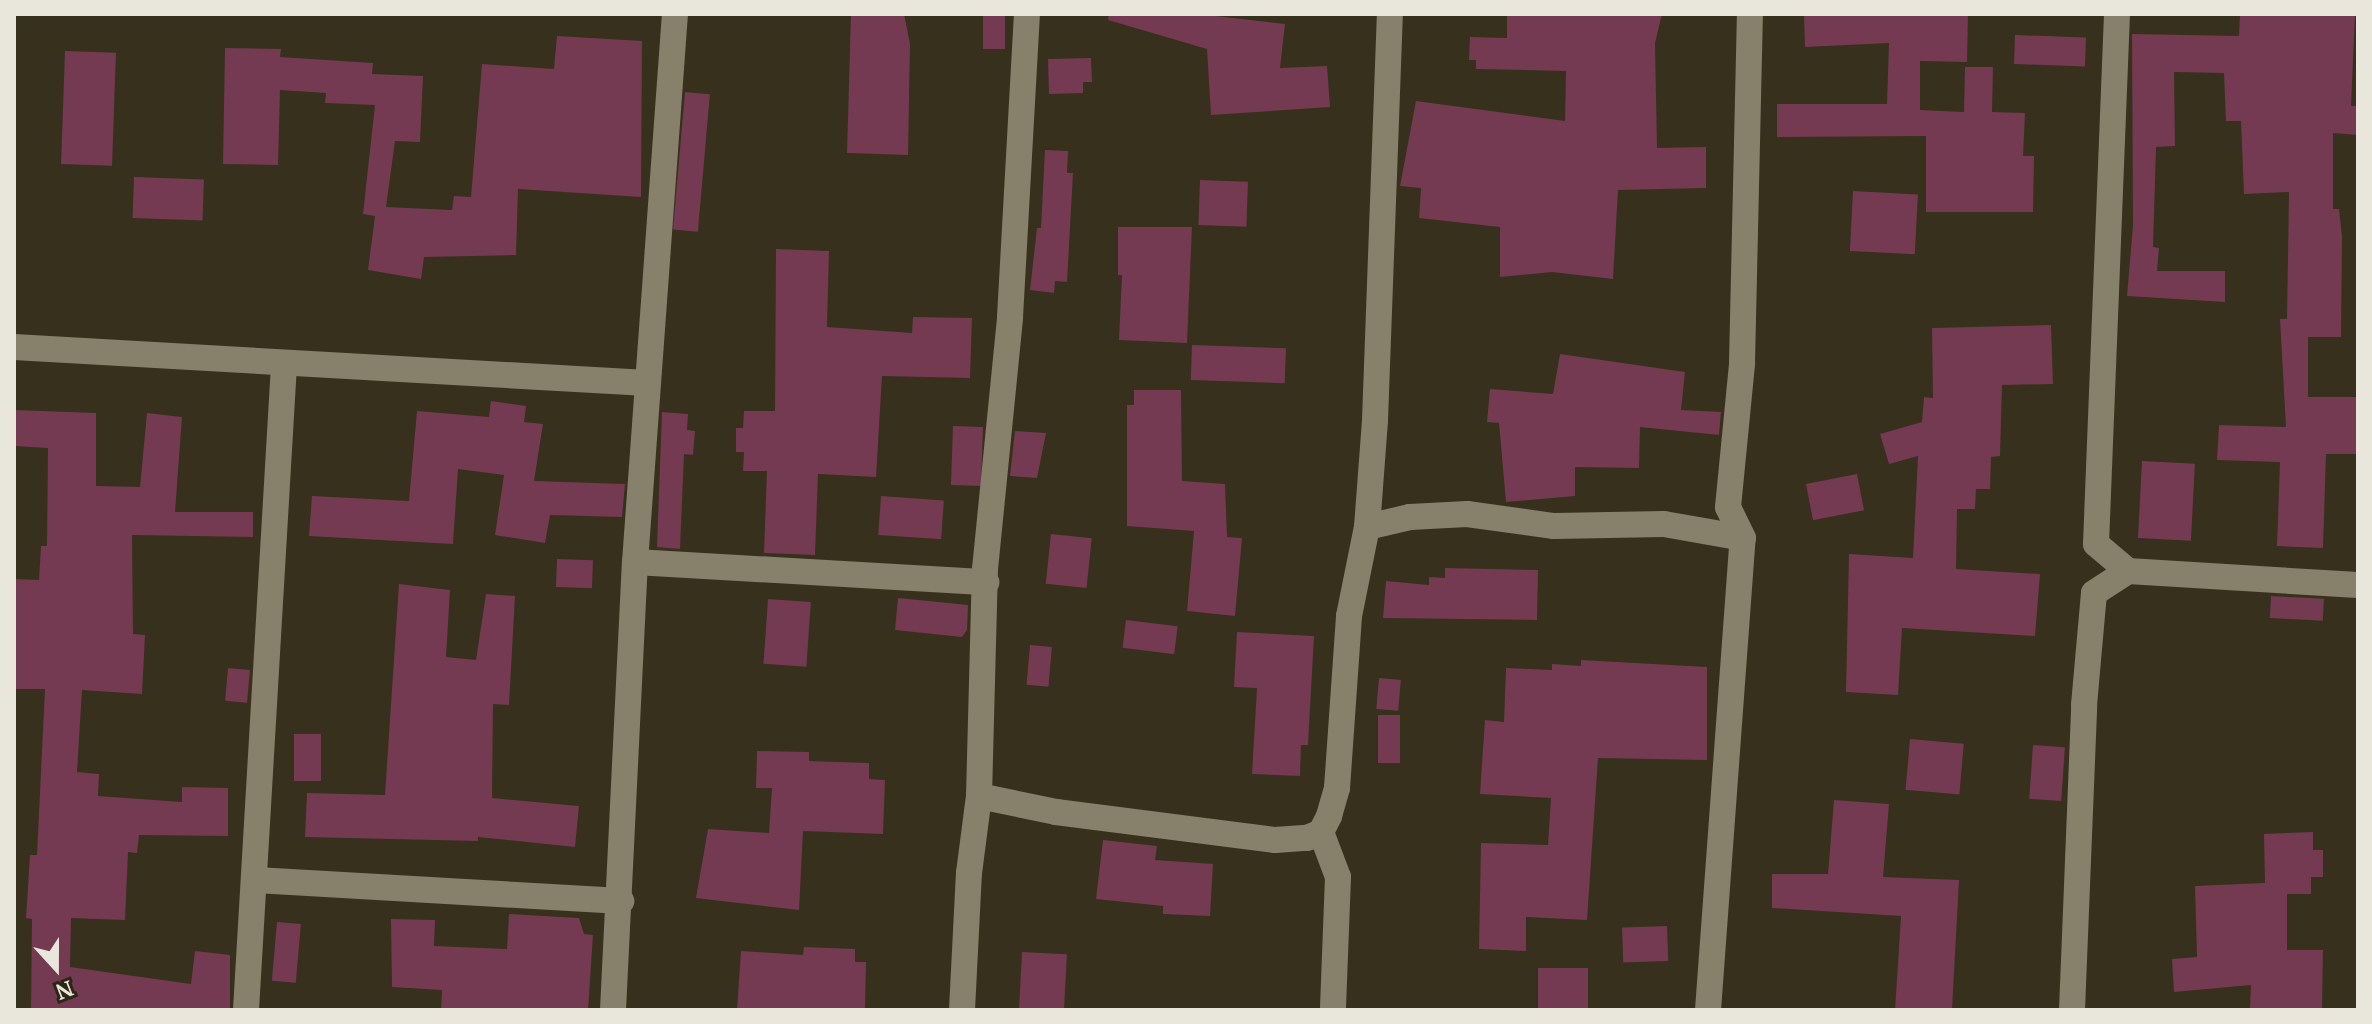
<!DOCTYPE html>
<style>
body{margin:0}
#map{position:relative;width:2372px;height:1024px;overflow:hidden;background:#36301d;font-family:"PT Serif",serif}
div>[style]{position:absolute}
.building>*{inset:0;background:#733a51;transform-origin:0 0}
.minor>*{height:26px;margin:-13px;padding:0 13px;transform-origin:13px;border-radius:13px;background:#87816b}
span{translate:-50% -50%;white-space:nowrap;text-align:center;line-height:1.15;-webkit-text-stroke:8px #2c2614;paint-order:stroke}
.frame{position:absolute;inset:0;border:16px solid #e9e6db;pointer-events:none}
.north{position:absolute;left:16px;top:928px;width:80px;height:80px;-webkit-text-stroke:6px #2c2614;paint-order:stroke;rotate:159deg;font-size:22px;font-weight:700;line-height:32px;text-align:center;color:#e9e6db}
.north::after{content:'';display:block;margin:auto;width:28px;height:36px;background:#e9e6db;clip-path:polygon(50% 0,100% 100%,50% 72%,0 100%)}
</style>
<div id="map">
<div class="building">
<div style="clip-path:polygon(851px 14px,904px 14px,910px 44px,908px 155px,847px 153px)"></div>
<div style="left:983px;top:14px;width:22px;height:35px"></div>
<div style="clip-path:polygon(1109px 14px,1198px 14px,1285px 24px,1280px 68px,1327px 66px,1330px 107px,1211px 115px,1207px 49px,1108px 20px)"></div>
<div style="clip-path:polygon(1507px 14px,1662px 14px,1655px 43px,1657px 148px,1706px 147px,1706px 188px,1618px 190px,1613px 279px,1552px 272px,1500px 277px,1500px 227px,1419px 218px,1421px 188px,1400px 186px,1416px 101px,1565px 121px,1566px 71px,1476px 69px,1476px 60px,1469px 60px,1470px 37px,1507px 38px)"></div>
<div style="clip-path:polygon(1804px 14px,1968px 14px,1967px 62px,1920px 61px,1920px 110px,1964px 112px,1965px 67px,1993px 67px,1992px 112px,2025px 113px,2023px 156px,2034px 156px,2033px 212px,1926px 212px,1926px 136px,1777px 137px,1777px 104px,1887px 104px,1889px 43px,1805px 47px)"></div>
<div style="clip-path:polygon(2240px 14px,2355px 15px,2351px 106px,2358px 106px,2358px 135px,2333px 133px,2333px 209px,2339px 209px,2342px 236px,2341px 337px,2308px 337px,2308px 397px,2357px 397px,2358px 454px,2326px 454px,2323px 548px,2277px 546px,2280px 462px,2217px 460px,2219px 425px,2286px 427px,2280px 319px,2287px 319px,2289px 192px,2244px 194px,2241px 121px,2226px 121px,2224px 73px,2174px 72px,2175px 146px,2156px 147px,2153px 247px,2159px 248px,2157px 271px,2225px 271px,2225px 302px,2127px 296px,2133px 226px,2132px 34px,2239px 36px)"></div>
<div style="left:2015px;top:35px;width:71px;height:29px;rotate:2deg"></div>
<div style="clip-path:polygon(557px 36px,642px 41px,641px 197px,518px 189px,516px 255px,424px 257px,421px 279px,368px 270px,375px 216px,363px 214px,375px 105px,325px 103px,326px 93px,280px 90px,278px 165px,223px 164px,225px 48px,281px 49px,280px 57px,373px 63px,372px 74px,423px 76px,420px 142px,395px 141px,386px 207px,452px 210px,454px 196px,471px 197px,482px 64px,554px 69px)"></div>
<div style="left:65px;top:51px;width:51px;height:113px;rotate:2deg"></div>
<div style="clip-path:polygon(1091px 58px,1092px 82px,1083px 82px,1083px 93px,1049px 94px,1048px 59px)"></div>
<div style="left:685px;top:92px;width:25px;height:138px;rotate:5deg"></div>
<div style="clip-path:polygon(1045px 150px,1068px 151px,1067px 173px,1073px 173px,1067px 282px,1055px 281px,1054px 293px,1030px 290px,1037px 228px,1041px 228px)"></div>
<div style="left:134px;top:177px;width:70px;height:41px;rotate:2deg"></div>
<div style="left:1200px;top:180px;width:48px;height:45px;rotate:2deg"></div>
<div style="left:1853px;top:191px;width:65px;height:60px;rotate:3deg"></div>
<div style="clip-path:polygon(1118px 227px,1192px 227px,1187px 343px,1119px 340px,1122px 275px,1118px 275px)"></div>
<div style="clip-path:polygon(776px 249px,829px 251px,827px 327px,912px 333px,913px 317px,972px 318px,970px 378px,882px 376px,876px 477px,818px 474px,815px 555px,764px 553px,767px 471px,743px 471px,744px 452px,736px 452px,736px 428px,743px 428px,744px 411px,775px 411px)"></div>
<div style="clip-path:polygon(2051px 325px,2053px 384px,2002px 385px,2000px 456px,1991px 457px,1990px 489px,1976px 489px,1975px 509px,1957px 509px,1956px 569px,2040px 574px,2035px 636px,1902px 628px,1898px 695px,1846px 692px,1849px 554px,1913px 558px,1918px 456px,1889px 464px,1880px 434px,1922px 422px,1924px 397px,1933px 398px,1932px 328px)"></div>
<div style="left:1192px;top:345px;width:94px;height:35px;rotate:2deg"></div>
<div style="clip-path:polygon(1560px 354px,1685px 372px,1681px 410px,1721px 412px,1719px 435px,1640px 427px,1639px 468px,1575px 467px,1575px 496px,1506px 502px,1499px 423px,1487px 422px,1490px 389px,1553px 394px)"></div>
<div style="clip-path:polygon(1134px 390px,1181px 390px,1182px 481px,1225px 484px,1227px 537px,1242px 538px,1235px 616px,1187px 611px,1194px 531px,1127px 526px,1127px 405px,1134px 405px)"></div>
<div style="clip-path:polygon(491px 401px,526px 406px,524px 422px,543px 424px,534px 481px,625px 484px,622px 517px,550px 515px,545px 543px,495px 535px,504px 475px,458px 469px,453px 544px,309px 536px,312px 496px,409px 501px,417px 411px,489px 417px)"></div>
<div style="clip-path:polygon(14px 410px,96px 413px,96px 486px,140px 487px,147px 413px,182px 417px,175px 512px,253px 512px,253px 537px,132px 535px,133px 634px,145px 635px,142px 694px,82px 690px,77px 772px,99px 774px,98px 796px,182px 802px,182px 787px,228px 788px,228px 836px,139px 835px,137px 853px,128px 852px,125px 920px,71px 918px,70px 967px,191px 984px,195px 951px,230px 955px,230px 1010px,31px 1010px,32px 919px,26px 918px,30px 855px,37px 855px,45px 689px,14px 689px,14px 579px,39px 580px,41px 546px,47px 546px,48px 448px,14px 446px)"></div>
<div style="clip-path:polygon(662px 412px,688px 414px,687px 430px,695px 431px,693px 455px,684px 454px,680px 549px,657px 547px)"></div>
<div style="left:953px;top:426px;width:30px;height:59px;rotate:2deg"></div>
<div style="clip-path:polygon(1015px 431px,1046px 433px,1037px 478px,1010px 476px)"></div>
<div style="left:2142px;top:461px;width:53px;height:77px;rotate:3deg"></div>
<div style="left:1857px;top:474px;width:37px;height:52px;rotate:79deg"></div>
<div style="left:881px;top:496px;width:63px;height:39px;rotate:4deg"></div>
<div style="left:1051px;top:534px;width:41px;height:50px;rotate:6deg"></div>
<div style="left:557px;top:559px;width:36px;height:28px;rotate:2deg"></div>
<div style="clip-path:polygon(1445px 568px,1538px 570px,1537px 620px,1383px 618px,1386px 581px,1429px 585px,1429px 577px,1445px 578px)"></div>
<div style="clip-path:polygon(399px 584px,450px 590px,446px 657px,476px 660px,486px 594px,515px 596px,509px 705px,493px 704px,492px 798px,579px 806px,575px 847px,478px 837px,478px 841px,305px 837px,307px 793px,385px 795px)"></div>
<div style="left:2271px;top:596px;width:53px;height:22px;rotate:3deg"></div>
<div style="clip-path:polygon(898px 598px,968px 605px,967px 630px,962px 637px,895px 630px)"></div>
<div style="left:768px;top:599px;width:43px;height:65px;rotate:4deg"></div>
<div style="left:1126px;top:620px;width:52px;height:28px;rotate:7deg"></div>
<div style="clip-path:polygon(1237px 632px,1314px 636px,1308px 745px,1301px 745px,1300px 776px,1252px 774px,1257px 688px,1234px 687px)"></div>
<div style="left:1030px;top:645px;width:22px;height:40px;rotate:5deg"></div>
<div style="clip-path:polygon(1581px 660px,1707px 667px,1707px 760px,1598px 758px,1587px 920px,1526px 917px,1526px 951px,1479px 949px,1481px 843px,1548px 845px,1551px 798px,1480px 794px,1485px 720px,1504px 722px,1506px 668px,1552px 670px,1552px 664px,1581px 666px)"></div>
<div style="left:228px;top:668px;width:22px;height:33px;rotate:5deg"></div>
<div style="left:1379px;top:678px;width:22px;height:31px;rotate:5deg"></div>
<div style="left:1378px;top:715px;width:22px;height:48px"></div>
<div style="left:294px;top:734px;width:27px;height:47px"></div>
<div style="left:1910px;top:739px;width:54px;height:51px;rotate:5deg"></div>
<div style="left:2033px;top:745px;width:32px;height:54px;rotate:4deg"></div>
<div style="clip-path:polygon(757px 751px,809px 752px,809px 761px,869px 763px,869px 779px,885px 780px,883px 834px,803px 831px,799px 910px,696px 898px,708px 829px,769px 833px,772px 788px,756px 788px)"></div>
<div style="clip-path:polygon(1834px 800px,1889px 804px,1883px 877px,1959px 880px,1952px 1010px,1895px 1010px,1901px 916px,1772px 908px,1772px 874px,1828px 874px)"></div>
<div style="clip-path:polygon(2313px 832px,2313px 850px,2323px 850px,2323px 877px,2311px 877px,2311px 894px,2287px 894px,2287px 950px,2323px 950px,2322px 1010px,2250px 1008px,2251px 985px,2174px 992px,2172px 959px,2197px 957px,2195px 886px,2265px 883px,2264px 834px)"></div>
<div style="clip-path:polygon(1103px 840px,1157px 846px,1155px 860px,1213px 864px,1210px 916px,1163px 914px,1163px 906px,1096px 899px)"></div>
<div style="clip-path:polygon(509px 914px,579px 918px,584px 934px,593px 935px,588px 1010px,441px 1010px,442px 990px,392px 987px,391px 919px,435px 920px,434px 946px,507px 949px)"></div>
<div style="left:277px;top:922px;width:24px;height:59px;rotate:5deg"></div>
<div style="left:1667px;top:926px;width:35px;height:45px;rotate:88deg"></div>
<div style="clip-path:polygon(804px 947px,855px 949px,855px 962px,866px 962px,865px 1010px,737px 1010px,741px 951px,803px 955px)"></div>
<div style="left:1022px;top:952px;width:45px;height:58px;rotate:3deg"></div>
<div style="left:1538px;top:968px;width:50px;height:42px"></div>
</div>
<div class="minor">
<div style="left:2117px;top:14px;width:530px;rotate:92.27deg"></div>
<div style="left:2096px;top:544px;width:42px;rotate:40.2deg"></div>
<div style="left:14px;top:347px;width:634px;rotate:3.26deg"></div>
<div style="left:1367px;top:527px;width:44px;rotate:-13.1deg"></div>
<div style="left:1410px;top:517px;width:57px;rotate:-3deg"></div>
<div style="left:1467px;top:514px;width:88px;rotate:7.9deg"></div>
<div style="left:1554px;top:526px;width:110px;rotate:-1deg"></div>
<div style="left:1664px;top:524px;width:80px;rotate:10deg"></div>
<div style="left:1743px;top:538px;width:34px;rotate:-116deg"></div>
<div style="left:1728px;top:507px;width:145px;rotate:-84.4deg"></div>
<div style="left:1742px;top:363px;width:349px;rotate:-88.7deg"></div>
<div style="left:635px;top:562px;width:352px;rotate:3.3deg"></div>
<div style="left:979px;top:796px;width:79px;rotate:11.7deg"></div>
<div style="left:1056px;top:812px;width:221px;rotate:7.3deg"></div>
<div style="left:1275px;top:840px;width:32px;rotate:-4deg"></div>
<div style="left:1307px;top:838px;width:15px;rotate:-23deg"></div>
<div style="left:1321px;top:832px;width:18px;rotate:-63deg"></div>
<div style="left:1329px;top:816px;width:29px;rotate:-74deg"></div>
<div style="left:1337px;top:788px;width:172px;rotate:-86deg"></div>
<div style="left:1349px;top:616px;width:91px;rotate:-78.6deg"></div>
<div style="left:1367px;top:527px;width:107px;rotate:-85.7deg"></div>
<div style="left:1375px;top:420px;width:406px;rotate:-87.9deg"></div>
<div style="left:1321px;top:832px;width:48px;rotate:69.3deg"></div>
<div style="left:1338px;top:877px;width:133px;rotate:92.2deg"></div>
<div style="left:256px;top:880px;width:366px;rotate:3.3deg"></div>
<div style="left:246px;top:1010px;width:647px;rotate:-86.63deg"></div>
<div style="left:613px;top:1010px;width:449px;rotate:-87.2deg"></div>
<div style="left:635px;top:562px;width:549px;rotate:-85.83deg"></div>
<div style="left:962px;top:1010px;width:137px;rotate:-87.1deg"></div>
<div style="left:969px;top:873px;width:78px;rotate:-82.6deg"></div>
<div style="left:979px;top:796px;width:227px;rotate:-88.5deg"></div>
<div style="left:985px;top:569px;width:253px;rotate:-84.3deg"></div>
<div style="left:1010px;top:317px;width:303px;rotate:-86.8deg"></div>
<div style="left:1708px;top:1010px;width:473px;rotate:-85.8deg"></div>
<div style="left:2072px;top:1010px;width:305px;rotate:-87.7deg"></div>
<div style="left:2084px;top:705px;width:112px;rotate:-84.9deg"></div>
<div style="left:2094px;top:593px;width:40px;rotate:-32.9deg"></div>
<div style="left:2128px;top:571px;width:230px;rotate:3.5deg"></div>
</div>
<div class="frame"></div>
<div class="north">N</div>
</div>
